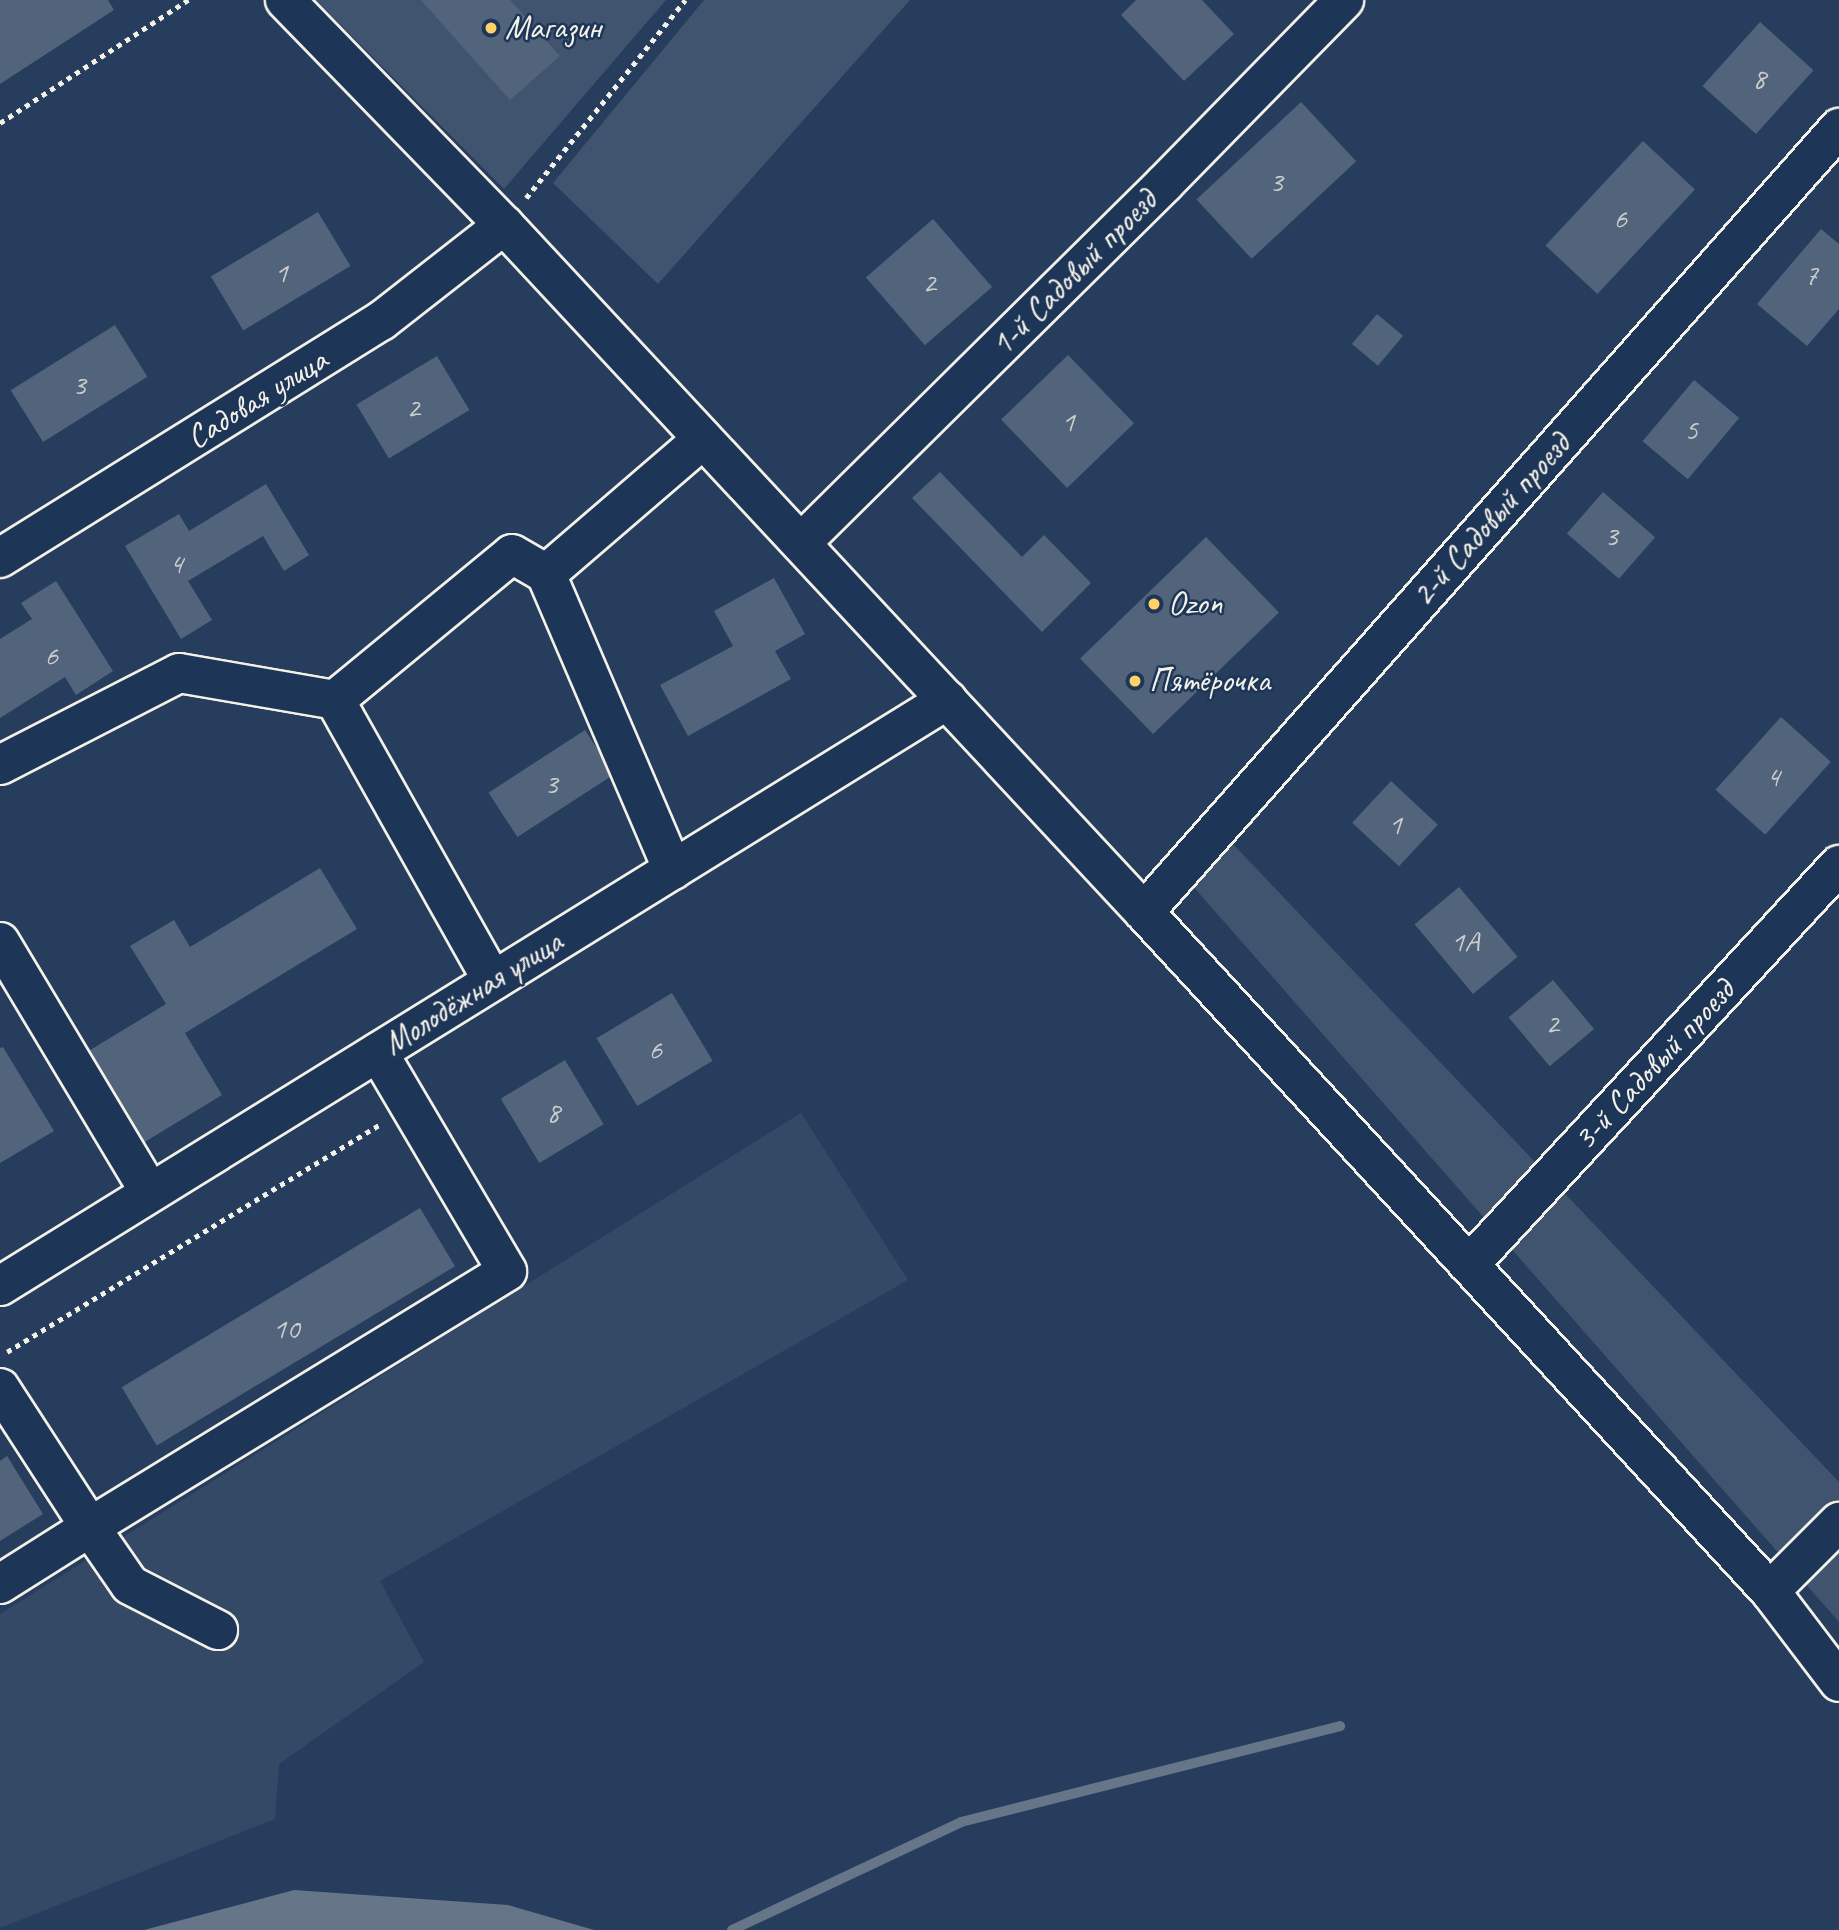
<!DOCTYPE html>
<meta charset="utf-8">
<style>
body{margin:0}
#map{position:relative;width:1839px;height:1930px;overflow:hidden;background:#263d5d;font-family:Caveat,sans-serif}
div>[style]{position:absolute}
.built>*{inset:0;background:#334966}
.green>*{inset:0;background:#40546f}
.water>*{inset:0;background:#677588}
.stream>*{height:10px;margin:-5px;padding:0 5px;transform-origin:5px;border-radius:5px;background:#677588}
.building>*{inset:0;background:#52647b;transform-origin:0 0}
.path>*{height:4.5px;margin-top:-2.25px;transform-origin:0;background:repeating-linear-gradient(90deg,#f4f1e8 0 5px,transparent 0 10px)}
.roads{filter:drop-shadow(2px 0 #f4f1e8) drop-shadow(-2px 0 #f4f1e8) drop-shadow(0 2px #f4f1e8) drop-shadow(0 -2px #f4f1e8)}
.minor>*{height:38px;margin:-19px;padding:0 19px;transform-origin:19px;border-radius:19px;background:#1d3557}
.dots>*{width:19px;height:19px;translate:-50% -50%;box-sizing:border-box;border:4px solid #1d3557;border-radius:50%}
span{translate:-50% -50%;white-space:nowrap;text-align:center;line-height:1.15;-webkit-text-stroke:5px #1d3557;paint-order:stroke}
.number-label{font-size:30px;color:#cccecd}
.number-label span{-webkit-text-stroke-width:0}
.poi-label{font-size:33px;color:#f4f1e8}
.left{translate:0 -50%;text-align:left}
.street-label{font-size:33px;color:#f4f1e8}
</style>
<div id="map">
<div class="built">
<div style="clip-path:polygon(801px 1113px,908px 1280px,380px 1581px,424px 1662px,279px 1764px,275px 1819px,0 1928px,0 1614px)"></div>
</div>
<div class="green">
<div style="clip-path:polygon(316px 0,666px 0,504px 189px)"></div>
<div style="clip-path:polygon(704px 0,910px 0,658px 284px,553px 183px)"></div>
<div style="clip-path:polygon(1232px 843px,1839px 1482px,1839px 1622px,1190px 883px)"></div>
</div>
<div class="water">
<div style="clip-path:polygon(294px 1890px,508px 1905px,594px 1930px,144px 1930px)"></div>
</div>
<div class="stream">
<div style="left:732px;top:1930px;width:253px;rotate:-25.2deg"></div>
<div style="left:961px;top:1822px;width:391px;rotate:-14.2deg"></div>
</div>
<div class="building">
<div style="clip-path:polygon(0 0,108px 0,114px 10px,0 84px)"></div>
<div style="clip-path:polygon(421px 0,510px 0,560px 56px,510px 100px)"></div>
<div style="clip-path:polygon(1136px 0,1202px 0,1234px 34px,1184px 81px,1121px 15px)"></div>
<div style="left:1760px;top:22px;width:72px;height:86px;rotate:42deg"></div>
<div style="left:1301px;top:102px;width:81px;height:143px;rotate:47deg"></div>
<div style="left:1643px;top:141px;width:71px;height:143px;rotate:43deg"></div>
<div style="left:318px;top:212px;width:63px;height:125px;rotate:59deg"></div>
<div style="left:933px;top:219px;width:90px;height:89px;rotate:49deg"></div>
<div style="clip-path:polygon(1821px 229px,1839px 244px,1839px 309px,1807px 346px,1757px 304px)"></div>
<div style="left:1377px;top:314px;width:34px;height:39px;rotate:40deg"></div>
<div style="left:115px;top:325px;width:61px;height:123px;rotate:58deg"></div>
<div style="left:1068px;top:355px;width:95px;height:93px;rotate:46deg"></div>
<div style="left:437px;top:356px;width:63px;height:94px;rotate:59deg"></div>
<div style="left:1694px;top:380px;width:59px;height:80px;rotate:40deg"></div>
<div style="clip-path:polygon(940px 472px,1022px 557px,1044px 535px,1091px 583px,1042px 632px,912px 498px)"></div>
<div style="clip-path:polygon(266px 484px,309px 555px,284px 571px,263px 536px,188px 581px,212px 620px,181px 639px,125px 546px,179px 514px,189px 531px)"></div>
<div style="left:1603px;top:492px;width:69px;height:55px;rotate:41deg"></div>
<div style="left:1206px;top:537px;width:105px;height:175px;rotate:46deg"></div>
<div style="clip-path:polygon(774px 578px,805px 634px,775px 651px,791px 679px,688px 736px,660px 685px,733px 646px,714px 611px)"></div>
<div style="clip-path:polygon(56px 581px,113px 671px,76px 695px,65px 677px,0 718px,0 639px,32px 619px,21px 603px)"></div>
<div style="left:1781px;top:717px;width:67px;height:98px;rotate:42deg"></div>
<div style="left:585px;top:730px;width:53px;height:115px;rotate:57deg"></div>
<div style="left:1391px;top:781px;width:64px;height:57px;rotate:43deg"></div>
<div style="clip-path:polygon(320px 868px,357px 929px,185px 1033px,222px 1095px,143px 1143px,87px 1052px,166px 1004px,130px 946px,174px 920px,190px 947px)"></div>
<div style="left:1459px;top:887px;width:91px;height:58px;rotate:50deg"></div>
<div style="left:1553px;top:980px;width:64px;height:58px;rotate:50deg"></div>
<div style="left:672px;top:993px;width:79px;height:88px;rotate:59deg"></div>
<div style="clip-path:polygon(3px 1047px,54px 1131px,0 1163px,0 1048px)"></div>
<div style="left:565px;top:1060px;width:75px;height:75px;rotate:59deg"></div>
<div style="left:420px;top:1208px;width:68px;height:348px;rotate:59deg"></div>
<div style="clip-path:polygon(7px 1456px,43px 1514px,0 1541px,0 1461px)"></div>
</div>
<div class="path">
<div style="left:0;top:123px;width:225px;rotate:-33.2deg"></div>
<div style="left:526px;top:198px;width:254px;rotate:-51.2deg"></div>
<div style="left:7px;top:1352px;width:436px;rotate:-31.4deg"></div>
</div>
<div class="roads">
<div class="minor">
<div style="left:285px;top:0;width:314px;rotate:45.8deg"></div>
<div style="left:504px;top:225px;width:939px;rotate:47.03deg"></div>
<div style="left:1144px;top:912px;width:924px;rotate:47.33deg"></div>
<div style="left:1770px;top:1591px;width:114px;rotate:52.8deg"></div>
<div style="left:801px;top:543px;width:512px;rotate:-44.68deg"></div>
<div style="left:1165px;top:183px;width:256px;rotate:-45.6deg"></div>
<div style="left:0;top:558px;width:449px;rotate:-31.9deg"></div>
<div style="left:381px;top:321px;width:156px;rotate:-38deg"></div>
<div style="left:546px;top:574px;width:207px;rotate:-40.7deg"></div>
<div style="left:335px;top:700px;width:229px;rotate:-39.5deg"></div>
<div style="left:512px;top:554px;width:39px;rotate:30deg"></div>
<div style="left:546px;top:574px;width:322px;rotate:66.8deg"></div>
<div style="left:0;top:765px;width:201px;rotate:-27.2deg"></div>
<div style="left:179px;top:673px;width:158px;rotate:9.8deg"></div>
<div style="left:335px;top:700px;width:322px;rotate:60.7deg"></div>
<div style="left:1144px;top:912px;width:1048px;rotate:-48.44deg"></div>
<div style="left:0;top:942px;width:292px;rotate:59.1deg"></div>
<div style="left:1469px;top:1265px;width:545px;rotate:-47.23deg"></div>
<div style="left:0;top:1286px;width:1114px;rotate:-31.75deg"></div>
<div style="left:0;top:1388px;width:166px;rotate:57.1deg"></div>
<div style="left:90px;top:1527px;width:489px;rotate:-31.5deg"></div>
<div style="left:507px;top:1271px;width:254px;rotate:-120.5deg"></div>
<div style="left:0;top:1584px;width:107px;rotate:-32.3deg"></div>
<div style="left:90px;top:1527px;width:70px;rotate:55.4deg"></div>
<div style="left:130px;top:1585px;width:99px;rotate:27.1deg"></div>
<div style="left:1770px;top:1591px;width:98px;rotate:-45deg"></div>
</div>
</div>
<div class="dots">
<div style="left:491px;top:28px;background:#ffd166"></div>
<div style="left:1154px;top:604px;background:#ffd166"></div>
<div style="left:1135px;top:681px;background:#ffd166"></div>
</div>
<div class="number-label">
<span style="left:1759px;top:78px">8</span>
<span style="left:1276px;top:181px">3</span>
<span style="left:1620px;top:218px">6</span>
<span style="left:281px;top:272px">1</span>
<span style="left:1811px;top:274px">7</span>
<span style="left:929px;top:282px">2</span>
<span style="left:79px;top:384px">3</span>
<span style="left:413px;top:407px">2</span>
<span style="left:1068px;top:421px">1</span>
<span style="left:1691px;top:429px">5</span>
<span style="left:1611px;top:535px">3</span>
<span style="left:176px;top:563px">4</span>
<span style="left:51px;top:655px">6</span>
<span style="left:1773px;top:776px">4</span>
<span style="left:551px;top:783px">3</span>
<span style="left:1395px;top:824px">1</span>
<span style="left:1465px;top:941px">1А</span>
<span style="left:1552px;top:1023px">2</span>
<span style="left:655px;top:1049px">6</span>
<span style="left:553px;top:1112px">8</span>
<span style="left:286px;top:1328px">10</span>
</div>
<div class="poi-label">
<span class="left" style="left:505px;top:28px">Магазин</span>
<span class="left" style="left:1168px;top:604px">Ozon</span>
<span class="left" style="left:1149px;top:681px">Пятёрочка</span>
</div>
<div class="street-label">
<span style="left:1074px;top:273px;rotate:-45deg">1-й Садовый проезд</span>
<span style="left:257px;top:399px;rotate:-32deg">Садовая улица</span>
<span style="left:1491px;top:520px;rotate:-48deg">2-й Садовый проезд</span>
<span style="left:473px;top:993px;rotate:-32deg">Молодёжная улица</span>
<span style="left:1654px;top:1065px;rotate:-47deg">3-й Садовый проезд</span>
</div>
</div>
